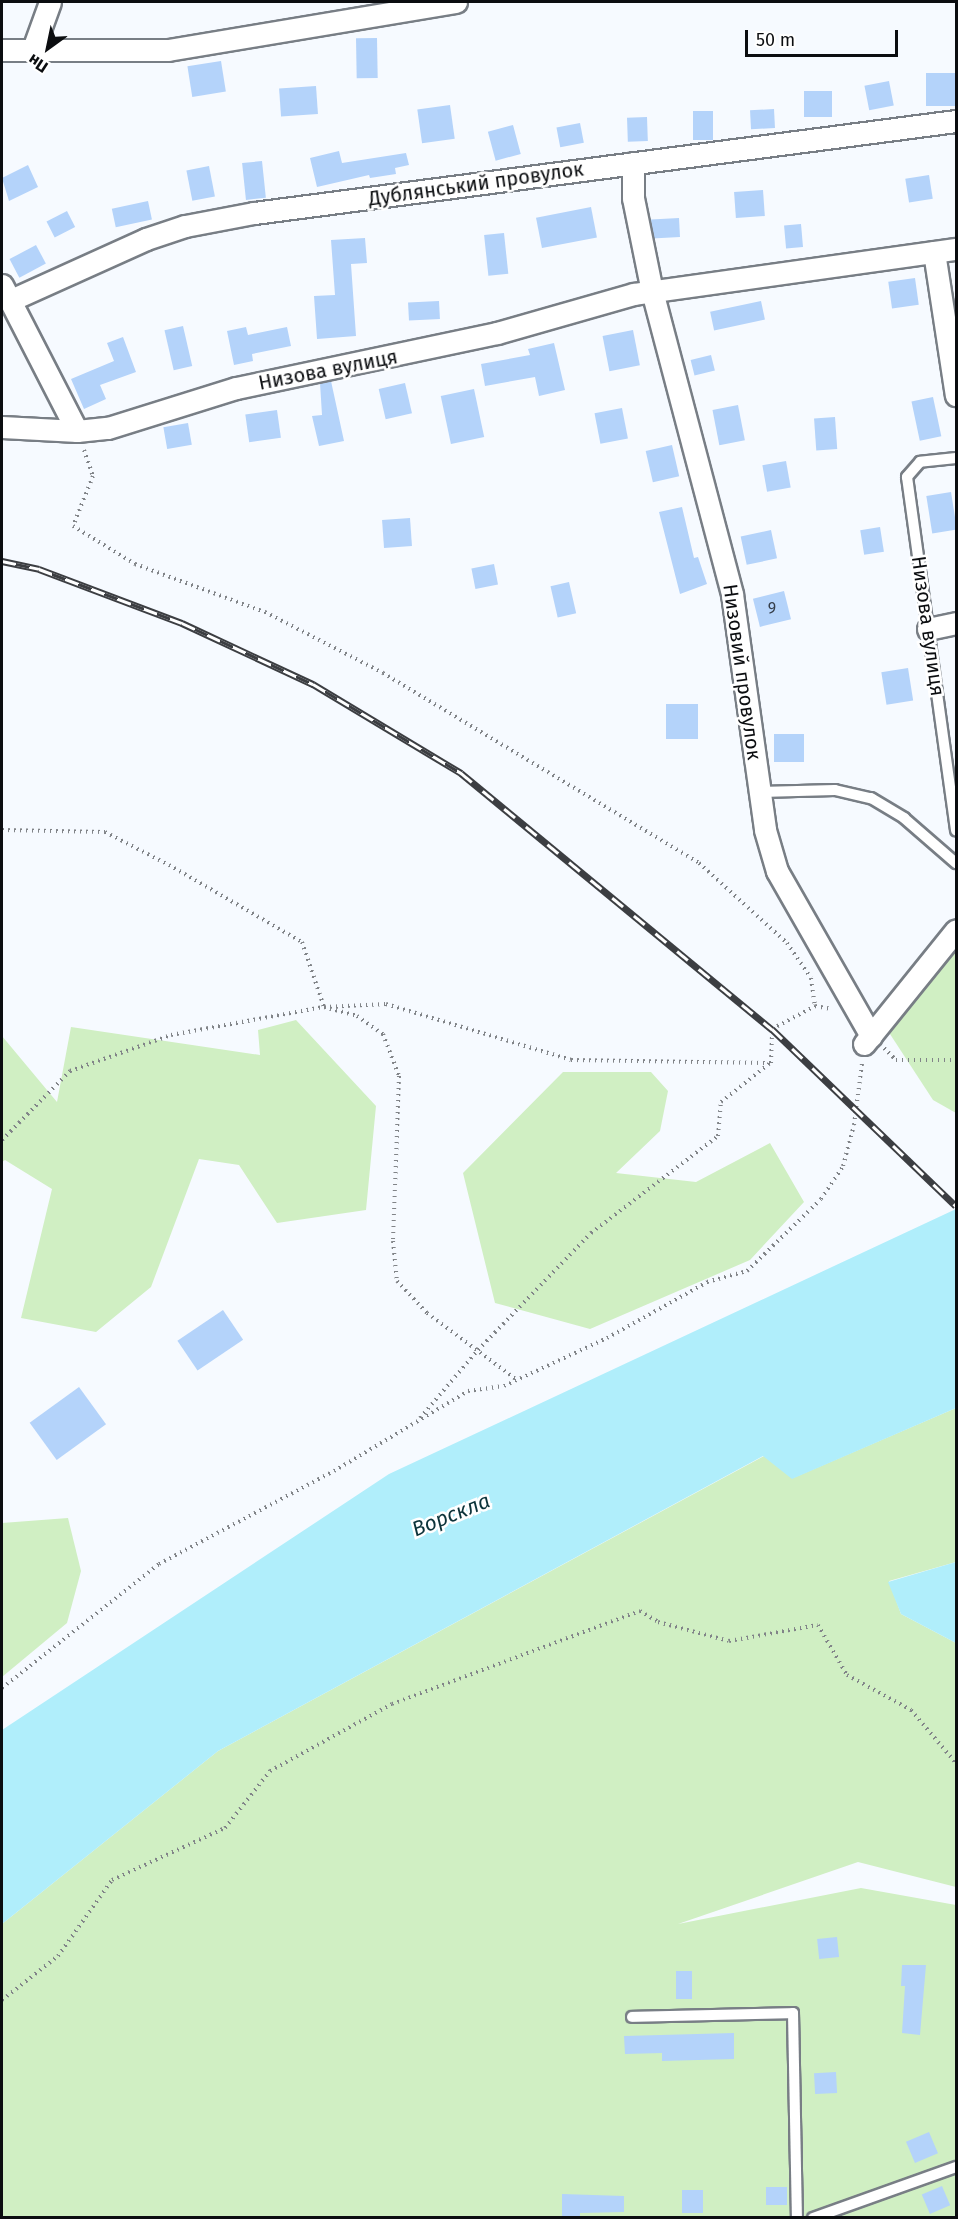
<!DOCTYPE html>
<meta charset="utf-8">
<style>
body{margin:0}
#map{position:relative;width:958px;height:2219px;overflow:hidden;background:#f6faff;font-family:"Fira Sans",sans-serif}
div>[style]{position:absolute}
.green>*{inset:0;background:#d0efc3}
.water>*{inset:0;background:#b0eefb}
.building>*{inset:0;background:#b4d3fa;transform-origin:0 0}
.path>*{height:4px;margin-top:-2px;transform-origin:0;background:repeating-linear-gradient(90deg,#818488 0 1.5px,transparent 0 6px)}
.roads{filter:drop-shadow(2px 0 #787e85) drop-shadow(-2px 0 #787e85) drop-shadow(0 2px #787e85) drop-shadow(0 -2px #787e85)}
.service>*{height:10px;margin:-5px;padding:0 5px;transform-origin:5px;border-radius:5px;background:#fff}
.minor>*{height:21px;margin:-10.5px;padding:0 10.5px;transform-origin:10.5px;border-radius:10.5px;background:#fff}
.rail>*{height:7px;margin-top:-3.5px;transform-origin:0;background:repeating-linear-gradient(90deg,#fff 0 14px,#3c3e42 0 28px);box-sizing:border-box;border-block:2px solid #3c3e42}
span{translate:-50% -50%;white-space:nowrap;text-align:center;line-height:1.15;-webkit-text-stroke:5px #fff;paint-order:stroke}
.number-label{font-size:16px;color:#353e4a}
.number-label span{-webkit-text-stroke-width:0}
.street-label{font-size:20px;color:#0b0d10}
.water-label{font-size:21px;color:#0c333a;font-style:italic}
.frame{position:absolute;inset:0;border:3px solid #0b0d10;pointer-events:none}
.north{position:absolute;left:18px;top:18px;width:60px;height:60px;-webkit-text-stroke:4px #fff;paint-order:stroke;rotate:213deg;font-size:16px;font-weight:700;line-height:24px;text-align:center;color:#0b0d10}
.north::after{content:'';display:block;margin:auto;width:21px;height:27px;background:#0b0d10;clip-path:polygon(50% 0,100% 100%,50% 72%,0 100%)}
.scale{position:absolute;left:745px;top:30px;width:153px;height:27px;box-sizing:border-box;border:3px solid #0b0d10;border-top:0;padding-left:8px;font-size:18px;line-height:21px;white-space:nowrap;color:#0b0d10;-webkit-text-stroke:4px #fff;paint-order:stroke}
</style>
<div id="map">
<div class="green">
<div style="clip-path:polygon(956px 947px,956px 1113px,933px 1100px,888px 1031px)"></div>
<div style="clip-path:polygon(296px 1020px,376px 1106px,366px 1210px,277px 1223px,239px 1165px,199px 1159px,151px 1287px,96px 1332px,21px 1318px,52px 1189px,5px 1160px,2px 1162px,2px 1036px,57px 1102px,71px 1027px,260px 1055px,258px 1030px)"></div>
<div style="clip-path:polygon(563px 1072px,651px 1072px,668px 1091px,660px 1131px,616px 1173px,696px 1182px,770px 1143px,804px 1202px,750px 1260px,590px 1329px,495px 1303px,463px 1173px)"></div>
<div style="clip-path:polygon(956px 1408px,956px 1562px,889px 1581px,901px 1614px,956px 1643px,956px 1887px,858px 1862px,678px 1924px,861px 1888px,956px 1905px,956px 2217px,2px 2218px,2px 1924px,218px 1751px,764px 1456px,793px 1478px)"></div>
<div style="clip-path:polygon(68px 1518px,81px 1571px,67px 1623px,2px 1677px,2px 1523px)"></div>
</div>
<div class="water">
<div style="clip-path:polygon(956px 1209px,956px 1408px,792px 1479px,763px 1456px,218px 1751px,2px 1924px,2px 1730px,389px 1474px)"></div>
<div style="clip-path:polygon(956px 1562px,956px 1643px,901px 1614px,888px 1582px)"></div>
</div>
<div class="building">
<div style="left:377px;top:38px;width:40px;height:21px;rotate:89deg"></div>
<div style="left:221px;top:61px;width:31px;height:34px;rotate:81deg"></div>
<div style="left:957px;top:73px;width:33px;height:31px;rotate:90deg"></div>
<div style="left:889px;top:81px;width:25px;height:25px;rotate:79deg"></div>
<div style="left:316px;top:86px;width:28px;height:37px;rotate:86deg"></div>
<div style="left:804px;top:91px;width:28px;height:26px"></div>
<div style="left:450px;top:105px;width:34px;height:33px;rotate:82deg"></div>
<div style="left:774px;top:109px;width:19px;height:24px;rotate:87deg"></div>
<div style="left:693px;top:111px;width:20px;height:29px"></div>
<div style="left:647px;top:117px;width:24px;height:20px;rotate:88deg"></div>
<div style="left:580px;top:123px;width:20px;height:24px;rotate:79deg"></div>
<div style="left:513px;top:125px;width:30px;height:26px;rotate:75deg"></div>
<div style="clip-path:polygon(339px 151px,342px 163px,406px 153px,409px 165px,395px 168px,396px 174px,370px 178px,369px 175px,317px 187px,310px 158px)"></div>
<div style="left:262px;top:161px;width:37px;height:20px;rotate:84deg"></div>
<div style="clip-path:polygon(28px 165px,38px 187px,9px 201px,2px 178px)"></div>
<div style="left:209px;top:166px;width:31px;height:23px;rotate:79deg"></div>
<div style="left:929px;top:175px;width:24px;height:24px;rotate:81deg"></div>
<div style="left:763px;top:190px;width:26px;height:29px;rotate:86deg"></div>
<div style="left:148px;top:201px;width:19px;height:37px;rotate:78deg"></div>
<div style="left:591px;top:207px;width:31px;height:56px;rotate:79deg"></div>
<div style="left:67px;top:211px;width:18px;height:23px;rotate:63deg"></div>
<div style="left:679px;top:218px;width:19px;height:28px;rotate:87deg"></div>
<div style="left:801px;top:224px;width:23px;height:17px;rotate:85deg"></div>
<div style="left:504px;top:233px;width:41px;height:20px;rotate:84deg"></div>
<div style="clip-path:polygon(365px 238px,367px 263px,351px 264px,356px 336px,317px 339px,314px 296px,335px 295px,331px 240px)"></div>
<div style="left:36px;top:245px;width:21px;height:30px;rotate:62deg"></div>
<div style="left:915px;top:278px;width:27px;height:27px;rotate:82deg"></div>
<div style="left:439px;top:301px;width:18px;height:31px;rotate:87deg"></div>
<div style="left:761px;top:301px;width:19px;height:52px;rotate:78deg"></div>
<div style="left:183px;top:326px;width:41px;height:19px;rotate:77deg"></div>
<div style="clip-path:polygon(246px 327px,248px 335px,287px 327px,291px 346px,252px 354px,253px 361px,234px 365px,227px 331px)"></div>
<div style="left:633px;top:330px;width:36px;height:31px;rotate:79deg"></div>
<div style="clip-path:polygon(123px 337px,136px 372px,100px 385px,106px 399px,84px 409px,71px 379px,114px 361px,107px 343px)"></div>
<div style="clip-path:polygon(554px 343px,565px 390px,539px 396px,535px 377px,485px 386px,481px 364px,530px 355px,528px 349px)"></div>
<div style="left:711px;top:355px;width:16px;height:21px;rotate:76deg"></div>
<div style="clip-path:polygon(331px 381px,344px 441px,319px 446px,312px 416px,322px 415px,320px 383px)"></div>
<div style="left:405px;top:383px;width:31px;height:27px;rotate:77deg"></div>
<div style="left:474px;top:389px;width:49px;height:34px;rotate:78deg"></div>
<div style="left:933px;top:397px;width:40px;height:22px;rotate:78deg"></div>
<div style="left:738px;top:405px;width:36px;height:26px;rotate:79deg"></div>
<div style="left:622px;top:408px;width:31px;height:28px;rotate:79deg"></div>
<div style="left:277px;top:410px;width:28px;height:32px;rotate:82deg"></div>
<div style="left:835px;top:417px;width:32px;height:21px;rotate:86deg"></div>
<div style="left:188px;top:423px;width:22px;height:25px;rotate:80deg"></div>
<div style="left:672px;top:445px;width:32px;height:27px;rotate:77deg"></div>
<div style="left:786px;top:461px;width:27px;height:24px;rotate:80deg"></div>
<div style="left:951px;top:492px;width:38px;height:25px;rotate:81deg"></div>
<div style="clip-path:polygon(682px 507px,694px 558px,698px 557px,707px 584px,680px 594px,659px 512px)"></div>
<div style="left:410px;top:518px;width:28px;height:28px;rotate:86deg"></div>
<div style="left:880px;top:527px;width:25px;height:20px;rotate:81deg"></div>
<div style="left:771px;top:530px;width:29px;height:31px;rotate:78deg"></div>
<div style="left:494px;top:564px;width:21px;height:23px;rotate:79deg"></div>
<div style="left:569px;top:582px;width:32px;height:19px;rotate:77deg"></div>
<div style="left:784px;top:591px;width:29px;height:32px;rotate:76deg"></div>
<div style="left:908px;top:668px;width:33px;height:27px;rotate:81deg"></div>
<div style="left:666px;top:704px;width:32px;height:35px"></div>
<div style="left:774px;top:734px;width:30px;height:28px"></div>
<div style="left:223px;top:1310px;width:36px;height:55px;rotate:56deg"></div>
<div style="left:79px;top:1387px;width:46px;height:61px;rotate:54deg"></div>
<div style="left:837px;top:1937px;width:20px;height:20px;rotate:84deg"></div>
<div style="clip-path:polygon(902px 1965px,926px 1965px,920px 2035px,902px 2033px,905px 1986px,901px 1986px)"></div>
<div style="left:676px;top:1971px;width:16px;height:28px"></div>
<div style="clip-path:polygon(734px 2033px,734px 2059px,662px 2061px,662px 2053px,625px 2054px,624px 2036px)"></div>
<div style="left:836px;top:2072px;width:21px;height:22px;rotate:87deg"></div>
<div style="left:929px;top:2132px;width:23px;height:25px;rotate:67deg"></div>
<div style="left:942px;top:2186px;width:21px;height:22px;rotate:67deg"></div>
<div style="left:766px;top:2187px;width:21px;height:18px"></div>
<div style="left:682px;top:2190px;width:21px;height:23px"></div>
<div style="clip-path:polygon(562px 2194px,624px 2196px,624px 2212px,580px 2213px,580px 2217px,562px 2217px)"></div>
</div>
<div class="path">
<div style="left:84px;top:450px;width:28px;rotate:71deg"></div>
<div style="left:93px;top:476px;width:54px;rotate:111.8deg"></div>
<div style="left:73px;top:526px;width:73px;rotate:31.5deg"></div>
<div style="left:135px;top:564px;width:139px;rotate:20.3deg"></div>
<div style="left:265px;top:612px;width:133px;rotate:27.3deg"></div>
<div style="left:383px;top:673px;width:369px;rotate:31deg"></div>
<div style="left:699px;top:863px;width:119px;rotate:42.3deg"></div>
<div style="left:787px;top:943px;width:42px;rotate:55.6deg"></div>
<div style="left:811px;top:978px;width:28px;rotate:82deg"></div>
<div style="left:815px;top:1006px;width:17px;rotate:10deg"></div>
<div style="left:2px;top:830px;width:103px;rotate:1.1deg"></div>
<div style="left:105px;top:832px;width:72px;rotate:27.3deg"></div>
<div style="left:169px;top:865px;width:154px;rotate:30.1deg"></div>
<div style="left:302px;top:942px;width:69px;rotate:71.3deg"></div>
<div style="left:324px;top:1007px;width:62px;rotate:-2.8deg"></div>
<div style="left:386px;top:1004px;width:193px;rotate:16.8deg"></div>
<div style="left:571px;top:1060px;width:200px;rotate:0.9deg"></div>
<div style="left:771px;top:1063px;width:34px;rotate:-88deg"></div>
<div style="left:772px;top:1029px;width:49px;rotate:-28.1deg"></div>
<div style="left:884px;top:1048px;width:17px;rotate:45deg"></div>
<div style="left:896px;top:1060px;width:60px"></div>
<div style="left:2px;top:1140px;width:97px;rotate:-45.4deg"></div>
<div style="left:70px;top:1071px;width:107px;rotate:-19.6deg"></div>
<div style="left:171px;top:1035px;width:156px;rotate:-10.4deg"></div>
<div style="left:324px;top:1007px;width:34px;rotate:15deg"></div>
<div style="left:357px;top:1016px;width:32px;rotate:35deg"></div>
<div style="left:383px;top:1034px;width:45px;rotate:69.1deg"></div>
<div style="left:399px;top:1076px;width:165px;rotate:92.1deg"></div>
<div style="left:393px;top:1241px;width:40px;rotate:84.3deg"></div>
<div style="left:397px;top:1281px;width:44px;rotate:46.8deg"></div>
<div style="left:427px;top:1313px;width:112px;rotate:36.7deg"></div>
<div style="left:420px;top:1418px;width:89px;rotate:-49.5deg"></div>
<div style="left:478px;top:1350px;width:163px;rotate:-46deg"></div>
<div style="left:591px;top:1233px;width:160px;rotate:-37.4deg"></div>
<div style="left:718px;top:1136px;width:34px;rotate:-85deg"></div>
<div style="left:721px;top:1102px;width:63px;rotate:-38.5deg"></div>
<div style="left:2px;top:1688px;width:200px;rotate:-38.3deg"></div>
<div style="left:159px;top:1564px;width:198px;rotate:-28deg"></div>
<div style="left:334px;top:1471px;width:156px;rotate:-30.8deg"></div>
<div style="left:468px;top:1391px;width:36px;rotate:-8deg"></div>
<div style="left:504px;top:1386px;width:114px;rotate:-25deg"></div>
<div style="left:607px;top:1338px;width:115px;rotate:-29.2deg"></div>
<div style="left:707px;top:1282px;width:41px;rotate:-15.4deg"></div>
<div style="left:747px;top:1271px;width:103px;rotate:-44.2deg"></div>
<div style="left:821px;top:1199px;width:40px;rotate:-56deg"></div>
<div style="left:843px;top:1166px;width:42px;rotate:-75deg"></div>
<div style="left:854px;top:1125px;width:63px;rotate:-82.6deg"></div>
<div style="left:2px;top:2000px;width:71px;rotate:-38.2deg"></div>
<div style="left:58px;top:1956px;width:93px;rotate:-54.6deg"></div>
<div style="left:112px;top:1880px;width:124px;rotate:-24.7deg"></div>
<div style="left:225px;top:1828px;width:73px;rotate:-51.7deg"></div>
<div style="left:270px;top:1771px;width:139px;rotate:-28.8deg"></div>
<div style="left:392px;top:1704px;width:265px;rotate:-20.6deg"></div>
<div style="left:640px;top:1611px;width:21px;rotate:31deg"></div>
<div style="left:658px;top:1622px;width:73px;rotate:15deg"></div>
<div style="left:729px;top:1641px;width:90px;rotate:-10.2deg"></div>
<div style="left:818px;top:1625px;width:58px;rotate:59.9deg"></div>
<div style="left:847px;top:1675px;width:73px;rotate:28.7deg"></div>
<div style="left:911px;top:1710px;width:70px;rotate:49.7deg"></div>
</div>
<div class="roads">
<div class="service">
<div style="left:956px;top:458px;width:36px;rotate:174deg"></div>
<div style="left:920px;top:462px;width:20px;rotate:131deg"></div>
<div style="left:907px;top:477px;width:357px;rotate:82.1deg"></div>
<div style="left:760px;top:792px;width:75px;rotate:-1.5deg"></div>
<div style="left:835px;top:790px;width:37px;rotate:13deg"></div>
<div style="left:871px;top:798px;width:39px;rotate:31deg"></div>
<div style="left:904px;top:818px;width:69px;rotate:40.9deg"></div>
<div style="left:632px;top:2017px;width:161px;rotate:-1.4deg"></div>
<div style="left:793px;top:2013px;width:205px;rotate:88.9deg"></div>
<div style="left:813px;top:2218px;width:152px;rotate:-19.6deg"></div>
</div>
<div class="minor">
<div style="left:33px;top:49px;width:50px;rotate:-70.1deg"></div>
<div style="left:2px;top:50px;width:166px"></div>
<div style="left:168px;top:50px;width:292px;rotate:-9.5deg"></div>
<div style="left:633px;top:163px;width:35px;rotate:90deg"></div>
<div style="left:633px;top:198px;width:95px;rotate:78.5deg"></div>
<div style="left:652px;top:291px;width:313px;rotate:75.2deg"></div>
<div style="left:732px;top:594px;width:238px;rotate:82deg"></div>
<div style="left:765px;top:830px;width:43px;rotate:73.7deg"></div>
<div style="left:777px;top:871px;width:190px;rotate:60.3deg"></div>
<div style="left:934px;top:252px;width:145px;rotate:81.3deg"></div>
<div style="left:2px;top:285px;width:164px;rotate:62.8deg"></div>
<div style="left:11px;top:300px;width:148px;rotate:-24.3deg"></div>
<div style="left:146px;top:239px;width:41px;rotate:-18.4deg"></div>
<div style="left:185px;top:226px;width:70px;rotate:-10.7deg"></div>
<div style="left:254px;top:213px;width:708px;rotate:-7.47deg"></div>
<div style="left:2px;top:427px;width:75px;rotate:3.1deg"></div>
<div style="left:77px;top:431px;width:31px;rotate:-6deg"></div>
<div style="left:108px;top:428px;width:134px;rotate:-17.4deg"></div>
<div style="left:236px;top:388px;width:267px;rotate:-11.9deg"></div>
<div style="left:497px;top:333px;width:142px;rotate:-15.9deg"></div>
<div style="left:634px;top:294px;width:325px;rotate:-8deg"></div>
<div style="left:928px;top:629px;width:29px;rotate:-12deg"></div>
<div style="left:864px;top:1044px;width:146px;rotate:-51.1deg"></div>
</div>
</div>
<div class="rail">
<div style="left:2px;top:561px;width:38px;rotate:12deg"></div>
<div style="left:39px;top:569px;width:153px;rotate:20.7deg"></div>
<div style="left:182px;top:623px;width:145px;rotate:25deg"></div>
<div style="left:313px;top:684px;width:173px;rotate:31deg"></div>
<div style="left:461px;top:773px;width:403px;rotate:39.5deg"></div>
<div style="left:772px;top:1029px;width:255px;rotate:43.9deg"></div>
</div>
<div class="number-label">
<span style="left:772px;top:609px">9</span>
</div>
<div class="street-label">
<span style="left:476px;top:184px;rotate:-8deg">Дублянський провулок</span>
<span style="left:328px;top:370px;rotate:-11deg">Низова вулиця</span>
<span style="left:928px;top:626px;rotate:82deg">Низова вулиця</span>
<span style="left:742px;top:672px;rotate:82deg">Низовий провулок</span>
</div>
<div class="water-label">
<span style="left:451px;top:1515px;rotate:-22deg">Ворскла</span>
</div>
<div class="frame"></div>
<div class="north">Пн</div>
<div class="scale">50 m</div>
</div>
